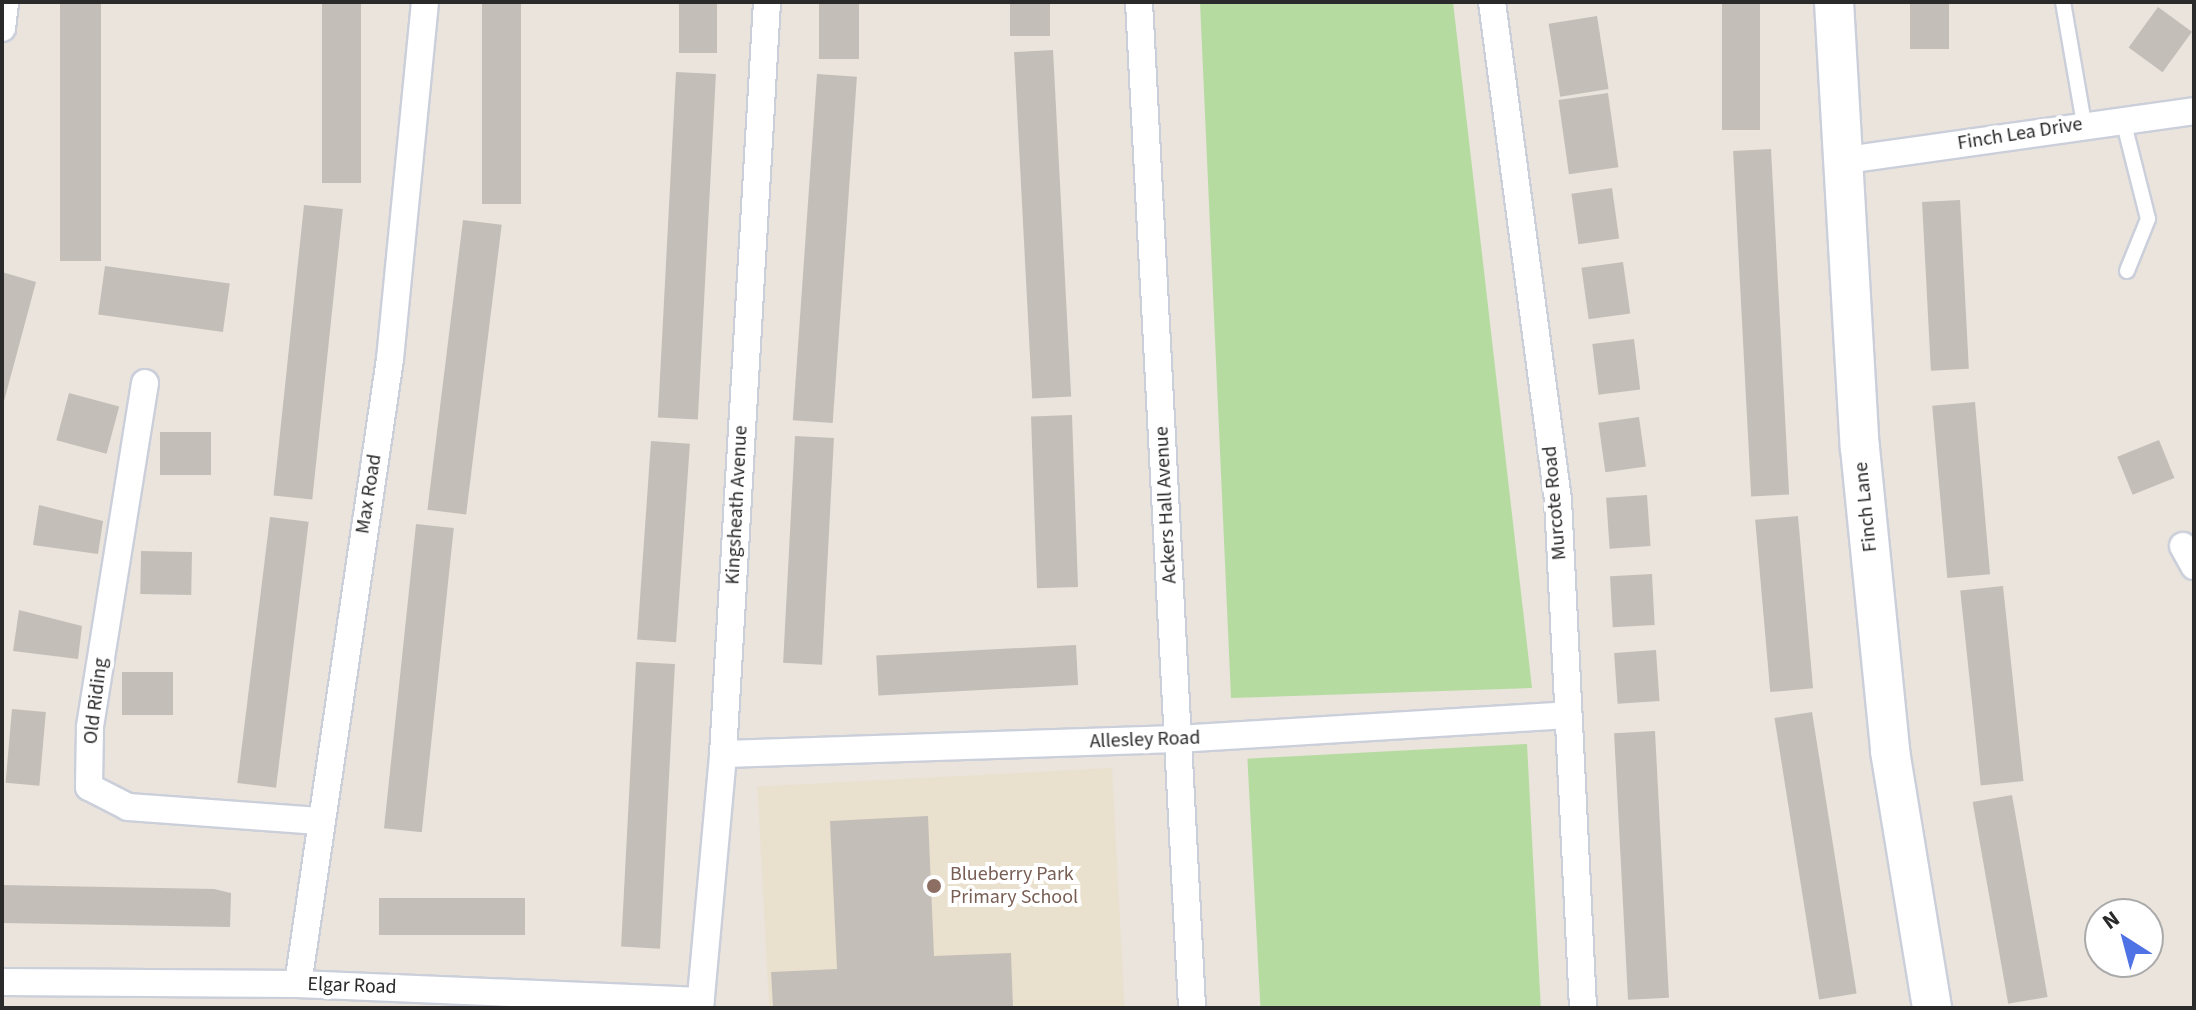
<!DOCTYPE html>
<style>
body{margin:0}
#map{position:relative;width:2196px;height:1010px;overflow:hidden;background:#eae4dd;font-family:"Source Sans 3",sans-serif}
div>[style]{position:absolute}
.education>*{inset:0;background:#eae0ce;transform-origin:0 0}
.green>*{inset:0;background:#b6dba0;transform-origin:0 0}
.building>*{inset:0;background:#c3bfb8;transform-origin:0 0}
.roads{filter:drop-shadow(2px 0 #cbcfda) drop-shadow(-2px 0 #cbcfda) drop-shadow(0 2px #cbcfda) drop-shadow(0 -2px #cbcfda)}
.lane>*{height:14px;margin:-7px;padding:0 7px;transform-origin:7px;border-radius:7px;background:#fff}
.street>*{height:26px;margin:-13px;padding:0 13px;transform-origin:13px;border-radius:13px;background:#fff}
.secondary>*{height:38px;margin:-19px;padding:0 19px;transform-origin:19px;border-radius:19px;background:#fff}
.dots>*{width:22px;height:22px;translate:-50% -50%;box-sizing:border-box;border:4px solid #fff;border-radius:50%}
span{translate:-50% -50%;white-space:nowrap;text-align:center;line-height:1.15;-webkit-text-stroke:8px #fff;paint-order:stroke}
.street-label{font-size:20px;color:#2a2a2a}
.education-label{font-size:20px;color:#785e54}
.left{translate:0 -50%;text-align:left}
.frame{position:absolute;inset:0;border:4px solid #2a2a2a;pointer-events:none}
.north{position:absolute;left:2084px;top:898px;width:80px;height:80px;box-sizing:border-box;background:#fff;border:2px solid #aaa;border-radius:50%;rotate:324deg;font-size:22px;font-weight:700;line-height:32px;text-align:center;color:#2a2a2a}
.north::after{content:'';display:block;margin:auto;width:28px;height:36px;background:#4f72e5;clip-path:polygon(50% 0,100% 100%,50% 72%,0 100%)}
</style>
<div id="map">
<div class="education">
<div style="left:1112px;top:768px;width:240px;height:355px;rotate:87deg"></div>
</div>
<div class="green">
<div style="clip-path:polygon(1200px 2px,1453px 2px,1532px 688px,1231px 698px)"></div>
<div style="left:1527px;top:744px;width:264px;height:280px;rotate:87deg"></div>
</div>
<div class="building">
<div style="left:60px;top:2px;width:41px;height:259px"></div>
<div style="left:322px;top:2px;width:39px;height:181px"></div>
<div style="left:482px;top:2px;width:39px;height:202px"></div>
<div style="left:679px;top:2px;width:38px;height:51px"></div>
<div style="left:819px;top:2px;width:40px;height:57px"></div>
<div style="left:1010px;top:2px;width:40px;height:34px"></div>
<div style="left:1722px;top:2px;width:38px;height:128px"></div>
<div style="left:1910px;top:2px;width:39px;height:47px"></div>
<div style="left:2158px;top:7px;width:42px;height:50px;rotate:36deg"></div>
<div style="left:1597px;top:16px;width:74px;height:49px;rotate:81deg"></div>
<div style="left:1053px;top:50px;width:347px;height:39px;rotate:87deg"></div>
<div style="left:676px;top:72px;width:40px;height:346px;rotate:3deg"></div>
<div style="left:817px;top:74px;width:40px;height:347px;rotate:4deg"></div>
<div style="left:1608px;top:93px;width:75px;height:50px;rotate:82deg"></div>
<div style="left:1771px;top:149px;width:346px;height:38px;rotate:87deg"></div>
<div style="left:1612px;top:188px;width:51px;height:41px;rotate:82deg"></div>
<div style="left:1960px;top:200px;width:169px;height:38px;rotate:87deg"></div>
<div style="left:304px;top:205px;width:39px;height:292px;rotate:6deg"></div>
<div style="left:463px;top:220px;width:39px;height:292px;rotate:7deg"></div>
<div style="left:1623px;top:262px;width:52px;height:42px;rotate:82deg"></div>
<div style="left:105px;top:266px;width:126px;height:49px;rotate:8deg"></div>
<div style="clip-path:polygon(2px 272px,36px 282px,3px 405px,2px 404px)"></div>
<div style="left:1634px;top:339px;width:51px;height:42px;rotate:83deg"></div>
<div style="left:69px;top:393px;width:52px;height:49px;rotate:15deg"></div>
<div style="left:1975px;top:402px;width:173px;height:43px;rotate:85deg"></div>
<div style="left:1072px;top:415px;width:172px;height:41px;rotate:88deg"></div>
<div style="left:1639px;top:417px;width:50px;height:41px;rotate:82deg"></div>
<div style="left:160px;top:432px;width:51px;height:43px"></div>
<div style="left:795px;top:436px;width:39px;height:227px;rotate:3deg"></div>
<div style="left:2159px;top:440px;width:41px;height:45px;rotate:68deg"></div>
<div style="left:651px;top:441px;width:39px;height:199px;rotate:4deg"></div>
<div style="left:1647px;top:495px;width:51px;height:41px;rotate:86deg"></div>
<div style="clip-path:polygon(39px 505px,103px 521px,98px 554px,33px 545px)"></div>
<div style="left:1798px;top:516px;width:173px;height:43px;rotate:85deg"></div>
<div style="left:270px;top:517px;width:39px;height:268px;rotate:7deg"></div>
<div style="left:416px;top:524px;width:38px;height:306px;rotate:6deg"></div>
<div style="left:141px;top:551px;width:51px;height:43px;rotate:1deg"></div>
<div style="left:1652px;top:574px;width:51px;height:42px;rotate:87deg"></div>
<div style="left:2003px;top:586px;width:196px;height:43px;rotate:84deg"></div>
<div style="clip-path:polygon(19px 610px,82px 626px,78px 659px,13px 651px)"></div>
<div style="left:1076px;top:645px;width:40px;height:200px;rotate:87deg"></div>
<div style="left:1656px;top:650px;width:51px;height:42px;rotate:86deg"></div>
<div style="left:636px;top:662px;width:39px;height:285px;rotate:3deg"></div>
<div style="left:122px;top:672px;width:51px;height:43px"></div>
<div style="left:12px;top:709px;width:34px;height:74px;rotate:5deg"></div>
<div style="left:1812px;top:712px;width:285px;height:38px;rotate:81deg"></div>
<div style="left:1655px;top:731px;width:267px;height:41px;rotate:87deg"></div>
<div style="left:2012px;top:795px;width:205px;height:40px;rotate:80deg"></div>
<div style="clip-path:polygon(928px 816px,934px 956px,1011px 953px,1013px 1008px,773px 1008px,771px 972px,837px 969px,830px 821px)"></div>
<div style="clip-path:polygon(2px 885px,214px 889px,231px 893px,230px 927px,2px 923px)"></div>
<div style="left:379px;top:898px;width:146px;height:37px"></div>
</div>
<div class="roads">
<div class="lane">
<div style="left:2063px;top:2px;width:124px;rotate:80.2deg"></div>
<div style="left:2122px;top:116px;width:106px;rotate:75.8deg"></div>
<div style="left:2148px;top:219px;width:56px;rotate:112deg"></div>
</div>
<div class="street">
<div style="left:1139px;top:2px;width:1007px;rotate:86.98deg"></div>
<div style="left:1492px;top:2px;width:502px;rotate:82.45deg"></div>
<div style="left:1558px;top:500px;width:509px;rotate:87.18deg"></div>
<div style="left:2px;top:28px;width:26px;rotate:-83deg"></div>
<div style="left:1846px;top:160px;width:351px;rotate:-8deg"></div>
<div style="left:145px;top:383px;width:349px;rotate:99.1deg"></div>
<div style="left:90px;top:728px;width:59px;rotate:91deg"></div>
<div style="left:89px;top:787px;width:44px;rotate:27.1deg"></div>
<div style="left:128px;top:807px;width:192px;rotate:4.2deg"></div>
<div style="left:2183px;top:546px;width:23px;rotate:61deg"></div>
<div style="left:723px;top:754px;width:455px;rotate:-1.9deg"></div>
<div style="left:1178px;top:739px;width:390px;rotate:-3.5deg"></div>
<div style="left:2px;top:982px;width:296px;rotate:0.4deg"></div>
<div style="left:298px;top:984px;width:403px;rotate:2.4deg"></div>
<div style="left:298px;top:984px;width:632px;rotate:-81.63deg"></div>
<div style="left:390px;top:359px;width:359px;rotate:-84.4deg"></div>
<div style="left:700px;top:1008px;width:255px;rotate:-84.8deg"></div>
<div style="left:723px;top:754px;width:753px;rotate:-86.65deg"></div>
</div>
<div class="secondary">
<div style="left:1834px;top:2px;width:447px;rotate:86.7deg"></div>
<div style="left:1860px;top:448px;width:304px;rotate:84.3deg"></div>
<div style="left:1890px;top:751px;width:260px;rotate:80.7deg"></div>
</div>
</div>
<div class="dots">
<div style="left:934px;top:886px;background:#8d6e63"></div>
</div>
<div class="street-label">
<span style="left:2020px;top:134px;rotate:-9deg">Finch Lea Drive</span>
<span style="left:369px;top:494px;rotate:-81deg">Max Road</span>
<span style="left:1555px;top:503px;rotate:-95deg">Murcote Road</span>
<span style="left:737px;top:505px;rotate:-87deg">Kingsheath Avenue</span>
<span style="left:1166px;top:505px;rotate:-93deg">Ackers Hall Avenue</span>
<span style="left:1866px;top:507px;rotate:-96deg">Finch Lane</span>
<span style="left:96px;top:701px;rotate:-83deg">Old Riding</span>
<span style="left:1145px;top:740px;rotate:-2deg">Allesley Road</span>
<span style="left:352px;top:986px;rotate:2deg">Elgar Road</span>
</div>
<div class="education-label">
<span class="left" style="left:950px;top:886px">Blueberry Park<br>Primary School</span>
</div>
<div class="frame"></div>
<div class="north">N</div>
</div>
